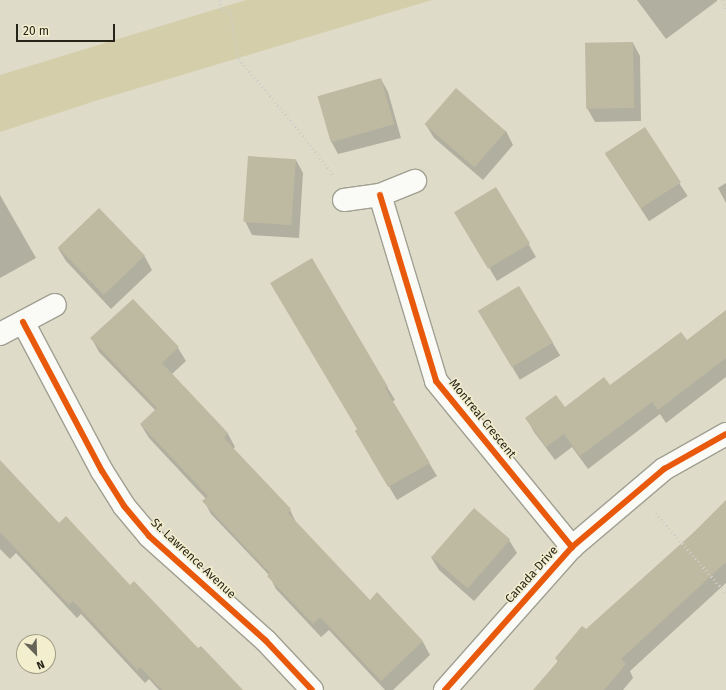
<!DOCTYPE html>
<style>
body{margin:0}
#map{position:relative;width:726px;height:690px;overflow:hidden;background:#dedbc9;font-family:"Fira Sans",sans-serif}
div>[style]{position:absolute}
.green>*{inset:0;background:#d5ceab}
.shadow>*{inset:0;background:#0003;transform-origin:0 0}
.building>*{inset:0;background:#bebaa1;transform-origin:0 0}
.path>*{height:2.5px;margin-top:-1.25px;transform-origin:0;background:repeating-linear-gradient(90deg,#cfcdc8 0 1px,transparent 0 4px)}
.roads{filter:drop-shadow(1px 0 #a19f91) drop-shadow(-1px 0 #a19f91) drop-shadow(0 1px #a19f91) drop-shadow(0 -1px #a19f91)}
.minor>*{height:22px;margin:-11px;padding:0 11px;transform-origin:11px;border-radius:11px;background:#fafaf7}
.cycleway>*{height:6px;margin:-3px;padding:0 3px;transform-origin:3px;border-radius:3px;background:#e8590c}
span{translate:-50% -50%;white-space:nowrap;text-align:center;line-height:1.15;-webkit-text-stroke:3px #f3eece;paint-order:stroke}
.street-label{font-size:12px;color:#262419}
.north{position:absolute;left:16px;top:634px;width:40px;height:40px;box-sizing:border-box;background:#f3eece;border:1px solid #a19d86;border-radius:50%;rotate:157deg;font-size:11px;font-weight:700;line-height:16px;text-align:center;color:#262419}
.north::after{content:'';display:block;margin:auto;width:14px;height:18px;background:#666457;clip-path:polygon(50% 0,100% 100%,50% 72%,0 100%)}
.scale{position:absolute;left:16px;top:24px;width:99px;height:18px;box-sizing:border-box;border:2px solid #262419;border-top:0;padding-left:5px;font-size:12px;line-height:14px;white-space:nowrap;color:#262419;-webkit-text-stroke:3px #f3eece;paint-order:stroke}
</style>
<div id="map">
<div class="green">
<div style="clip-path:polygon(246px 0,432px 0,95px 101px,0 132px,0 75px)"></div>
</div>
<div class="shadow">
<div style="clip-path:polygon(637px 0,717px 0,717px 1px,666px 39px)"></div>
<div style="clip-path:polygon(633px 43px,640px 56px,641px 121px,595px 122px,587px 108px)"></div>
<div style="clip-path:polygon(381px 79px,388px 92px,401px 138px,338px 154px,331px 141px)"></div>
<div style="clip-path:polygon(426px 125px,506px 131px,513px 145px,483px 180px,434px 138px)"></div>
<div style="left:644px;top:129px;width:80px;height:46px;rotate:57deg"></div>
<div style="clip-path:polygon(296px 160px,303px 173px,299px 238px,252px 235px,245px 221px)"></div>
<div style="clip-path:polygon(726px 183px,726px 203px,718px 188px)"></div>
<div style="clip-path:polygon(496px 188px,536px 257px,497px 281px,464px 225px)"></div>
<div style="clip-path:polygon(0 195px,36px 258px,0 278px)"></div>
<div style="clip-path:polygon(99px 209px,145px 257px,152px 270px,111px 309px,66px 261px,58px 248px)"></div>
<div style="clip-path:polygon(311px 260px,395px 400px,392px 402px,437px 476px,397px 500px,356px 431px,359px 430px)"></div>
<div style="left:519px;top:287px;width:80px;height:47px;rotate:59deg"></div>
<div style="clip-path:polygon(726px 311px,726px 377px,666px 423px,660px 414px,588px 469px,572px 447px,555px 460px,534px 432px,527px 419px,565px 409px,609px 387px,687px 341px)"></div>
<div style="clip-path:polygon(92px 339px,178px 348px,186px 361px,172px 374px,228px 434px,235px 447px,233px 449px,290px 510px,297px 524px,370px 601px,377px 594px,423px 642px,430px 655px,393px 690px,385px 690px,329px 630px,321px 637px,276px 589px,269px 575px,211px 514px,204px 501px,206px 499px,149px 438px,141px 425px,156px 411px,99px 352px)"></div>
<div style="clip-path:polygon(0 461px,59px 524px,130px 586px,241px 690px,159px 690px,149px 679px,145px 683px,81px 614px,77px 618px,16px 553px,10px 559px,0 549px)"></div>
<div style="clip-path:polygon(726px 501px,726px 583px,630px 671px,633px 678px,623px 690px,534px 690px,558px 662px,556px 658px,694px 533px)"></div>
<div style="clip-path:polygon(509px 540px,517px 553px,474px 601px,439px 570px,431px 557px)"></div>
</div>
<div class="building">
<div style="left:633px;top:42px;width:66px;height:48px;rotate:89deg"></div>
<div style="left:381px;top:78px;width:48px;height:66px;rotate:74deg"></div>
<div style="left:456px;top:88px;width:66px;height:48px;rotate:41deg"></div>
<div style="left:645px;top:127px;width:66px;height:48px;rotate:57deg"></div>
<div style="left:248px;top:156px;width:48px;height:66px;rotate:4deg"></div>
<div style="left:496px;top:187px;width:66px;height:49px;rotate:59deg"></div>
<div style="left:99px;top:208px;width:66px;height:57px;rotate:46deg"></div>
<div style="clip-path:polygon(312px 258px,388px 387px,385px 388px,430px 463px,388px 487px,355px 431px,357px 429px,270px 283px)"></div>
<div style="left:519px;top:286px;width:66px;height:48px;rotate:59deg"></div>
<div style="clip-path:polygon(133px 299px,179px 347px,162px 363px,228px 433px,224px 438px,291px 509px,288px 513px,370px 600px,377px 592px,423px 641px,381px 681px,320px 617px,313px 624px,267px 576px,270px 573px,202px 501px,208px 496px,140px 424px,157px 408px,90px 338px)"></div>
<div style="clip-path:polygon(726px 310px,726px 358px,658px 410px,652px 402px,580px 456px,564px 434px,546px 447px,525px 418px,556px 395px,565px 407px,604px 377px,610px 385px,681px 332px,687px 340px)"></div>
<div style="clip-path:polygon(0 460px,59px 523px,66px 516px,130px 585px,134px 581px,198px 648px,201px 646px,243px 690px,162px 690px,140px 667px,137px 670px,73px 601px,69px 605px,0 532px)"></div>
<div style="clip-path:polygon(726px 500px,726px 562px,621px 659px,626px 664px,604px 690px,533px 690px,558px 661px,555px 658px,582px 626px,586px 629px,694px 532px)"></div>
<div style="left:474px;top:508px;width:48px;height:65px;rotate:41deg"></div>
</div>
<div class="path">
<div style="left:220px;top:0;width:11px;rotate:80deg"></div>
<div style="left:222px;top:11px;width:8px;rotate:-7deg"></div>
<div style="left:230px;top:10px;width:50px;rotate:79.6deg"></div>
<div style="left:239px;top:59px;width:84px;rotate:49.8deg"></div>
<div style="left:293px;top:123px;width:65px;rotate:51.9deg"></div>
<div style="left:723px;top:0;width:11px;rotate:75deg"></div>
<div style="left:656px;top:513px;width:106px;rotate:48.8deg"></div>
</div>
<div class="roads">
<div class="minor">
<div style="left:380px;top:195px;width:194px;rotate:73.2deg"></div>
<div style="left:436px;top:381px;width:215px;rotate:50.7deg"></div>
<div style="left:344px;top:200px;width:36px;rotate:-8deg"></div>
<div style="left:380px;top:195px;width:38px;rotate:-22deg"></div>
<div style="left:23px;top:322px;width:169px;rotate:62.1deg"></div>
<div style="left:102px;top:471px;width:41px;rotate:57.8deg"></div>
<div style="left:124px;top:506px;width:39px;rotate:50deg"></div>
<div style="left:149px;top:536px;width:157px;rotate:41.9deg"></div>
<div style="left:266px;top:641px;width:67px;rotate:46.8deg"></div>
<div style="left:0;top:334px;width:62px;rotate:-27.8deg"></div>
<div style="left:445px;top:690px;width:191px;rotate:-48.4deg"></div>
<div style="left:572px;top:547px;width:121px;rotate:-40.3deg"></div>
<div style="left:664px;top:469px;width:71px;rotate:-29.4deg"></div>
</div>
</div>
<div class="cycleway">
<div style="left:380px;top:195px;width:194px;rotate:73.2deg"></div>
<div style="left:436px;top:381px;width:215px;rotate:50.7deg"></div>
<div style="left:23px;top:322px;width:169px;rotate:62.1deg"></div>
<div style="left:102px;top:471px;width:41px;rotate:57.8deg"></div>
<div style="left:124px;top:506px;width:39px;rotate:50deg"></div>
<div style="left:149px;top:536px;width:157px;rotate:41.9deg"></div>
<div style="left:266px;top:641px;width:67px;rotate:46.8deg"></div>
<div style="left:445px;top:690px;width:191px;rotate:-48.4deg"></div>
<div style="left:572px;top:547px;width:121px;rotate:-40.3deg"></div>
<div style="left:664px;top:469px;width:71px;rotate:-29.4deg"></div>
</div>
<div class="street-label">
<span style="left:482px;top:419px;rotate:51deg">Montreal Crescent</span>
<span style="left:193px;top:559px;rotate:43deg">St. Lawrence Avenue</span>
<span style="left:532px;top:575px;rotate:-48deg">Canada Drive</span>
</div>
<div class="north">N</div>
<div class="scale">20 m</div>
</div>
